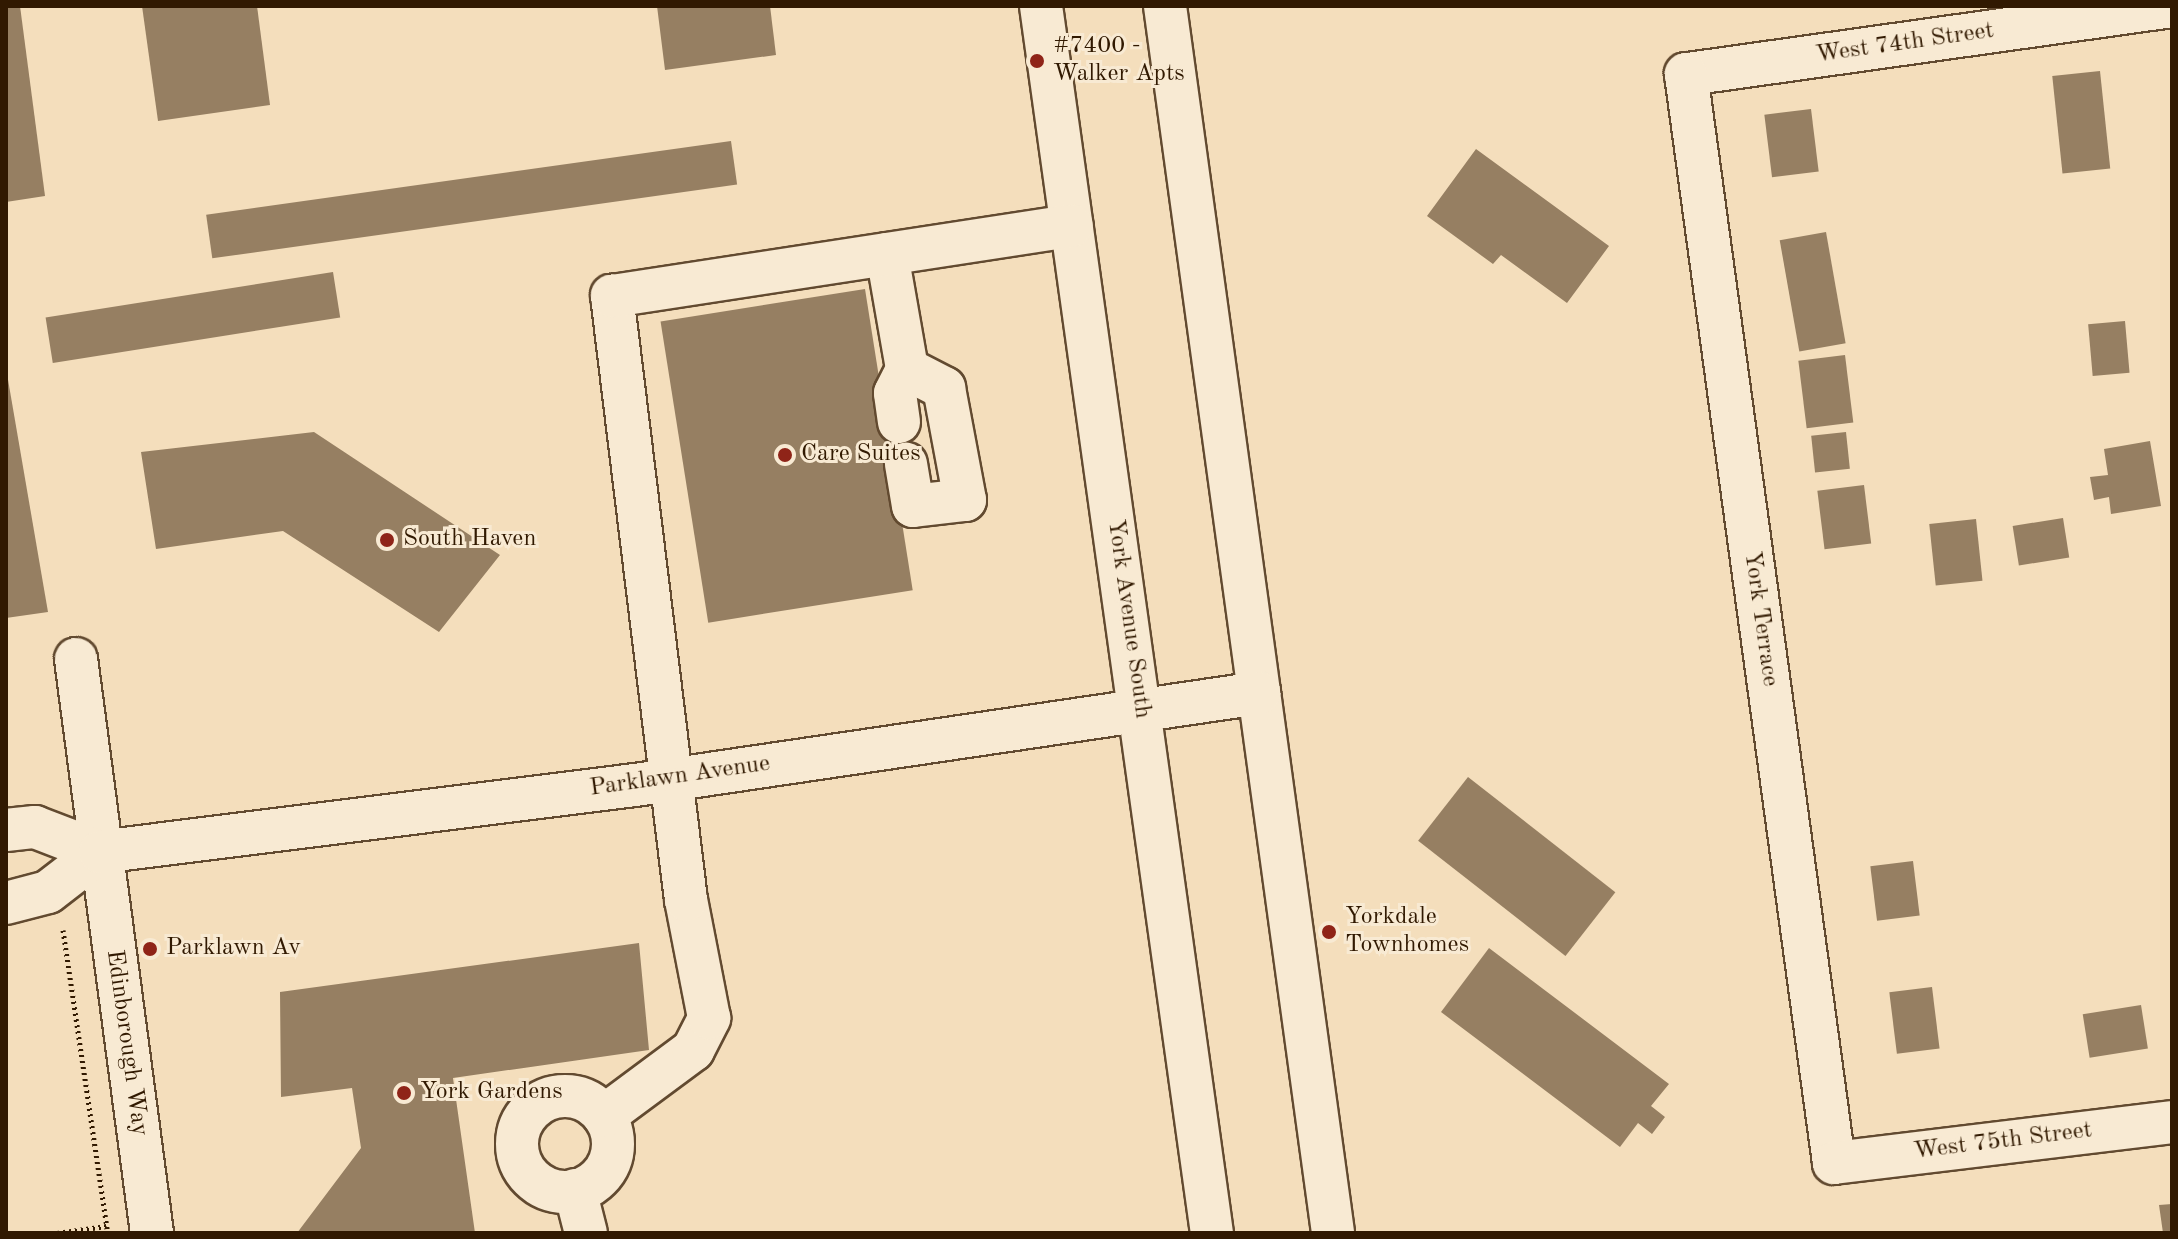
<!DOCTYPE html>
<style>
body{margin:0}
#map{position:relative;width:2178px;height:1239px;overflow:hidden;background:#f4debc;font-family:"Old Standard TT",serif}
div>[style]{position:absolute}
.building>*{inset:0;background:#967f62;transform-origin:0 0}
.path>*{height:5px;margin-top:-2.5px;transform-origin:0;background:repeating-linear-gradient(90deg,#311901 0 2px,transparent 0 6px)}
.roads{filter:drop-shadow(2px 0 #624a30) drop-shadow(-2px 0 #624a30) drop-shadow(0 2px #624a30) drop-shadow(0 -2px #624a30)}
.minor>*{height:42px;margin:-21px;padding:0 21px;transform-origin:21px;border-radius:21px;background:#f8ead3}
.minor>.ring{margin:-21px;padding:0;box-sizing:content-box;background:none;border:42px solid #f8ead3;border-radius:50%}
.dots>*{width:22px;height:22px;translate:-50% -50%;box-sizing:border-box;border:4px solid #f8ead3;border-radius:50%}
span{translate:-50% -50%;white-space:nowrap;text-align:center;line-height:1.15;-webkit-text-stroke:6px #f8ead3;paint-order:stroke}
.street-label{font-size:24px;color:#311901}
.poi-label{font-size:24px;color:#311901}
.left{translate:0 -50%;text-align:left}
.frame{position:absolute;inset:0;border:8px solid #311901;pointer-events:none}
</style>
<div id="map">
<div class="building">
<div style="clip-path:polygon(6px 6px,20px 6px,45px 196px,6px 202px)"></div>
<div style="clip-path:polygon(142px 6px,257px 6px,270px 105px,158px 121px)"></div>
<div style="clip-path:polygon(657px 6px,770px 6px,776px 55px,665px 70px)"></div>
<div style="left:2100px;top:71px;width:98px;height:48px;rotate:84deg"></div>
<div style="left:1811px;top:109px;width:63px;height:47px;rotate:83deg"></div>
<div style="left:731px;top:141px;width:44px;height:530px;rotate:82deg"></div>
<div style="clip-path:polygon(1476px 149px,1609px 246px,1567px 303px,1501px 255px,1493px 264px,1427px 216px)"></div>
<div style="left:1826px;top:232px;width:113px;height:47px;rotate:80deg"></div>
<div style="left:333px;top:272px;width:46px;height:291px;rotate:81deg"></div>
<div style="left:865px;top:289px;width:305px;height:207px;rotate:81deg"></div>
<div style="left:2125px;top:321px;width:52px;height:37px;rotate:85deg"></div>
<div style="left:1845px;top:355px;width:68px;height:47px;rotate:83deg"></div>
<div style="clip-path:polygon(6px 368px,48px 612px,6px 618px)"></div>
<div style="clip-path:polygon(314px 432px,500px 555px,439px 632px,283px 531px,156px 549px,141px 452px)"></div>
<div style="left:1846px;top:432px;width:37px;height:35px;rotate:84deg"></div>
<div style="clip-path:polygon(2150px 441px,2161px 506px,2111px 514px,2109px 497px,2094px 500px,2090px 477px,2108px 475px,2104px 449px)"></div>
<div style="left:1864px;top:485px;width:59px;height:47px;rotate:83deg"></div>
<div style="left:2063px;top:518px;width:40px;height:51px;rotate:81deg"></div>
<div style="left:1976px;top:519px;width:62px;height:47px;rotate:84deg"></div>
<div style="left:1468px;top:777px;width:187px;height:81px;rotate:38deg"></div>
<div style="left:1913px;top:861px;width:55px;height:43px;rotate:83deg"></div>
<div style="clip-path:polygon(639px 943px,649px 1050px,453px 1078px,475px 1233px,297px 1233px,361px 1148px,352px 1088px,281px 1097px,280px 992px)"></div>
<div style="clip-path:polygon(1489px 948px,1669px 1084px,1651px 1106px,1665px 1117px,1652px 1134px,1638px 1123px,1620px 1147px,1441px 1012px)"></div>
<div style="left:1932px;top:987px;width:62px;height:43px;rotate:83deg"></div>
<div style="left:2141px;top:1005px;width:44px;height:59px;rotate:81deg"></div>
<div style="clip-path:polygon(2172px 1204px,2172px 1233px,2163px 1233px,2159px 1205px)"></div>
</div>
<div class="path">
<div style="left:63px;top:930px;width:306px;rotate:81.6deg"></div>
<div style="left:57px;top:1233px;width:50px;rotate:-8deg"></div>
</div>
<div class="roads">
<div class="minor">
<div style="left:1041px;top:6px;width:1239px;rotate:82.07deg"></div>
<div style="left:1165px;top:6px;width:1238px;rotate:82.2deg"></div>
<div style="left:2172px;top:6px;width:491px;rotate:172deg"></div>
<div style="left:1686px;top:74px;width:1099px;rotate:82.26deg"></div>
<div style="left:1834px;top:1163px;width:340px;rotate:-6.9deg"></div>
<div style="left:887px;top:254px;width:117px;rotate:80.1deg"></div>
<div style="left:907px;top:369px;width:42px;rotate:27.2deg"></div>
<div style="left:944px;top:388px;width:114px;rotate:79.4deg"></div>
<div style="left:965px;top:500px;width:52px;rotate:173.4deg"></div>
<div style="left:913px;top:506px;width:43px;rotate:-99.5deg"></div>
<div style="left:899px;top:422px;width:29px;rotate:-98deg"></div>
<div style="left:895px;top:393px;width:27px;rotate:-63deg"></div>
<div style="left:76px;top:659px;width:579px;rotate:82.46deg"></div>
<div style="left:6px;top:830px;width:29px;rotate:-6deg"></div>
<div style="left:35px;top:827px;width:70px;rotate:21deg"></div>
<div style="left:6px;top:903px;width:43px;rotate:-14.7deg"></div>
<div style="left:48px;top:892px;width:66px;rotate:-37.6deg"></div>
<div style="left:100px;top:852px;width:539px;rotate:-7.14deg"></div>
<div style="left:635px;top:785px;width:631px;rotate:-8.39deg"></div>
<div class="ring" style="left:517px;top:1096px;width:54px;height:54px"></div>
<div style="left:604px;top:1116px;width:111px;rotate:-36.6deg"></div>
<div style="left:693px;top:1050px;width:36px;rotate:-63deg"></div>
<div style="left:709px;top:1018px;width:120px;rotate:-101deg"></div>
<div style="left:686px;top:900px;width:609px;rotate:-96.98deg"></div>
<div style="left:612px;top:296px;width:465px;rotate:-8.7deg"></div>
<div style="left:575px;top:1190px;width:44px;rotate:75.7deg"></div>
</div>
</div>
<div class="dots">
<div style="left:1037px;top:61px;background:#8f2418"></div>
<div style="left:785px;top:455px;background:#8f2418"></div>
<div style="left:387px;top:540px;background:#8f2418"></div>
<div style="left:1329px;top:932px;background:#8f2418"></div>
<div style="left:150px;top:949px;background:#8f2418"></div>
<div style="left:404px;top:1093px;background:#8f2418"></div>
</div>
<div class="street-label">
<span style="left:1905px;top:44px;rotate:-8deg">West 74th Street</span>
<span style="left:1128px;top:619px;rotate:82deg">York Avenue South</span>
<span style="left:1760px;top:619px;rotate:82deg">York Terrace</span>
<span style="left:680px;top:777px;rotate:-8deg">Parklawn Avenue</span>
<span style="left:126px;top:1043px;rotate:82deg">Edinborough Way</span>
<span style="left:2003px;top:1142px;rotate:-7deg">West 75th Street</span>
</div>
<div class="poi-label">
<span class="left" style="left:1053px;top:61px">#7400 -<br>Walker Apts</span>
<span class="left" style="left:801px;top:455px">Care Suites</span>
<span class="left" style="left:403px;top:540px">South Haven</span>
<span class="left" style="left:1345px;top:932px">Yorkdale<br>Townhomes</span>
<span class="left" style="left:166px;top:949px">Parklawn Av</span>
<span class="left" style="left:420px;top:1093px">York Gardens</span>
</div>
<div class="frame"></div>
</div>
